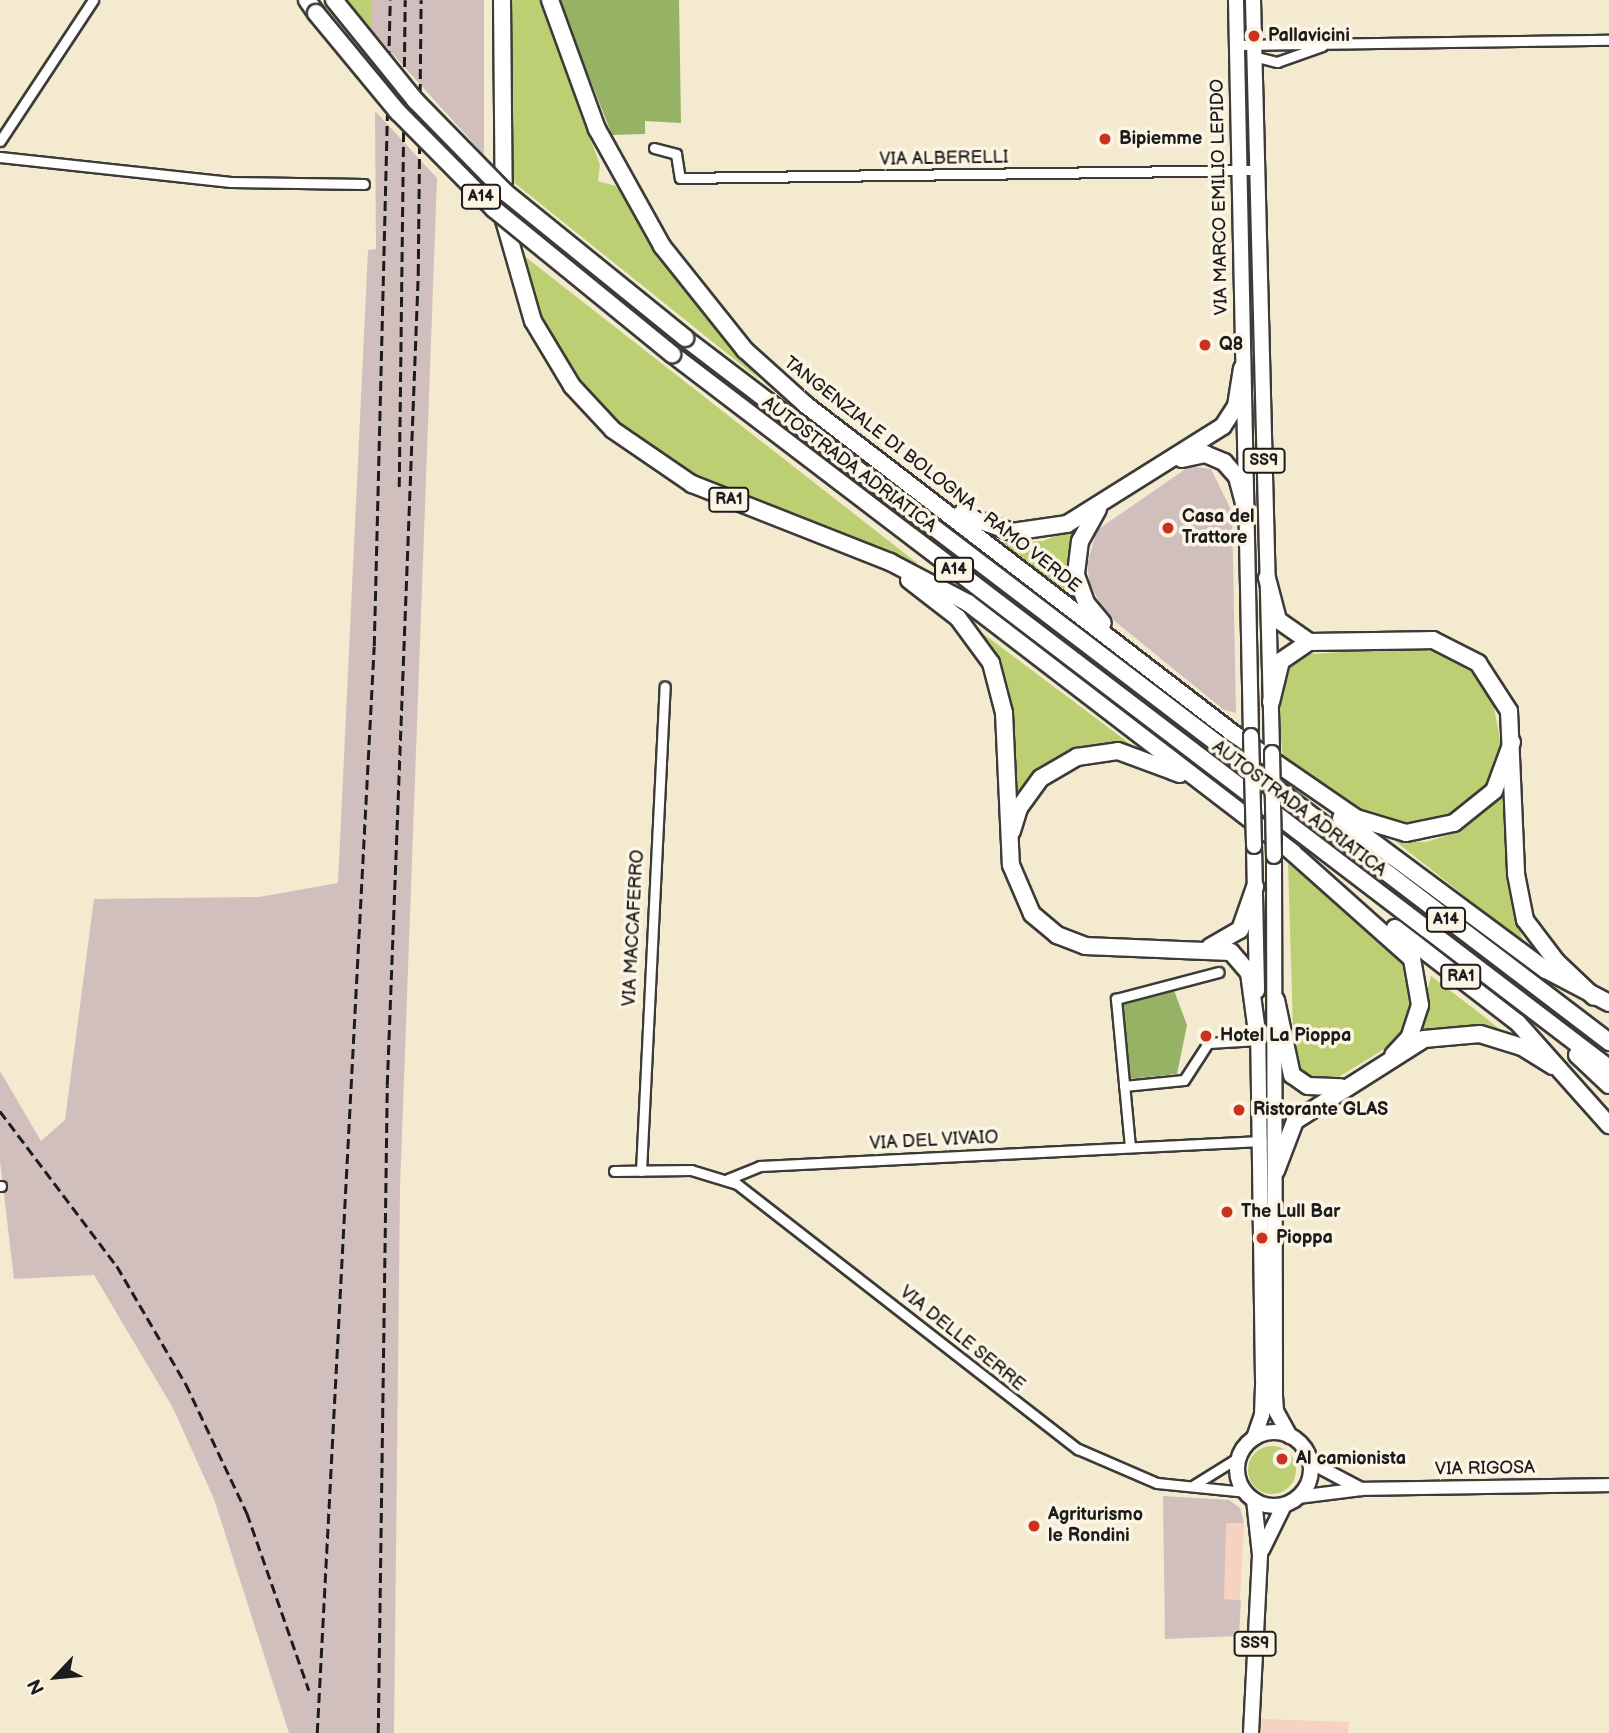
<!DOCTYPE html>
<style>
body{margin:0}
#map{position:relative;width:1609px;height:1733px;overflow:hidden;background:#f3eacf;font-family:"Balsamiq Sans",sans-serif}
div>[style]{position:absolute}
.built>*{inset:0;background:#f6d2c3;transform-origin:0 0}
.industrial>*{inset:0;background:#d1bfbd}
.green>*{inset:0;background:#bcd073}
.round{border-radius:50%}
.forest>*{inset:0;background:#95b265}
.roads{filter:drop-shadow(2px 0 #3c3b37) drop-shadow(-2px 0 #3c3b37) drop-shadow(0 2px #3c3b37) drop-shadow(0 -2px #3c3b37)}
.minor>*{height:9px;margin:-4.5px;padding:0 4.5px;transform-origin:4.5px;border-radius:4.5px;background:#fff}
.secondary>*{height:12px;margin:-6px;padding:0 6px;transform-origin:6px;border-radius:6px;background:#fff}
.primary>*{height:14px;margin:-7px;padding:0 7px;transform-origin:7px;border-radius:7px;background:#fff}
.primary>.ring{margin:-7px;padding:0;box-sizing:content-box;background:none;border:14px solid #fff;border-radius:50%}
.motorway>*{height:16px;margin:-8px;padding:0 8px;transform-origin:8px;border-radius:8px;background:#fff}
.rail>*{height:2.5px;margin-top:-1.25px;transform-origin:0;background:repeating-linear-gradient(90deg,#1c1c1c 0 10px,transparent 0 15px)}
.bridges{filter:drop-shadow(2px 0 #3c3b37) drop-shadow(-2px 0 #3c3b37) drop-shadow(0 2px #3c3b37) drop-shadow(0 -2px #3c3b37)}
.primary-bridge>*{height:14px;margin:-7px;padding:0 7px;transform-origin:7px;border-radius:7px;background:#fff}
.motorway-bridge>*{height:16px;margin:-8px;padding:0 8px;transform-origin:8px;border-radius:8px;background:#fff}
.dots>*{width:19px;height:19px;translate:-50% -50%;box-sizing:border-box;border:4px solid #fcf5e5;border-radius:50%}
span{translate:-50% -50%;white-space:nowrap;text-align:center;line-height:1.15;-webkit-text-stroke:7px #fcf5e5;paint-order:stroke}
.shield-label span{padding:2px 5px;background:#fcf5e5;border:2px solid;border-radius:5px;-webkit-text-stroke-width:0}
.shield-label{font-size:16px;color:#1c1c1c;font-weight:700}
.poi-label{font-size:18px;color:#1c1c1c;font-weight:700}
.left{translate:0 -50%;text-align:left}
.street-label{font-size:18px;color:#1c1c1c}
.north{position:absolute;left:21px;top:1642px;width:70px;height:70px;-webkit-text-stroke:5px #fcf5e5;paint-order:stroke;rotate:244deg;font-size:19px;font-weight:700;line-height:28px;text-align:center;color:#1c1c1c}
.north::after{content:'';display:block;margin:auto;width:24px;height:32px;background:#1c1c1c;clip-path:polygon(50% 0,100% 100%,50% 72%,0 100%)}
</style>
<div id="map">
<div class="built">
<div style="left:1226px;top:1522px;width:18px;height:77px;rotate:3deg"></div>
<div style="clip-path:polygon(1261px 1719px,1349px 1722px,1348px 1733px,1261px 1733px)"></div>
</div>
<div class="industrial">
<div style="clip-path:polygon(372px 0,484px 0,484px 155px,372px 31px)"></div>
<div style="clip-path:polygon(375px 111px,437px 178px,400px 1188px,394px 1733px,289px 1733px,214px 1499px,173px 1408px,94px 1275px,14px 1279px,0 1161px,0 1071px,41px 1141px,65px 1120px,94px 899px,259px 897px,338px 883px,368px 250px,376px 249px)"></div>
<div style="clip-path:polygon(1190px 466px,1211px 469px,1232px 512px,1236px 713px,1224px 710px,1106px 614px,1090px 585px,1087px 565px,1097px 530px)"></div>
<div style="clip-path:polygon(1163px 1496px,1229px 1500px,1240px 1508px,1244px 1523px,1226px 1523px,1224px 1599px,1241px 1600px,1239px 1636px,1165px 1639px)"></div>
</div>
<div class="green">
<div style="clip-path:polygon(348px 0,372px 0,372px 31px,348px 1px)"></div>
<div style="clip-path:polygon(508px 0,540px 0,600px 165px,598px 181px,616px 186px,678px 282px,759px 379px,507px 177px)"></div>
<div style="clip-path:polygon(514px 248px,917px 563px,915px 567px,693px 478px,616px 426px,577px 382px,536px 319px)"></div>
<div style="clip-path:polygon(1073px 529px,1064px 592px,1000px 543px,1043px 541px)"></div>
<div style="clip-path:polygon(973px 626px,1137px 749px,1094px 746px,1070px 752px,1033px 775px,1012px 805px,1009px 756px)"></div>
<div style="clip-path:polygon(1421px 647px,1462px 662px,1492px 697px,1501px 745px,1483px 791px,1440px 820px,1396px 824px,1362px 811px,1283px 763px,1278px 698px,1281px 674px,1295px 655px)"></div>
<div style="clip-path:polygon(1505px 785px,1507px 882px,1523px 942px,1395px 841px,1426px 842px,1458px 832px)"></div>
<div style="clip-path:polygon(1288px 863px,1408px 967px,1413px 994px,1407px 1024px,1394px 1043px,1329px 1083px,1309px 1079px,1294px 1062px)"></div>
<div style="clip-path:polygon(1431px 976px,1477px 1011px,1502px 1031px,1449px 1028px,1415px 1039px)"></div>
<div class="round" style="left:1248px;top:1446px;width:48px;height:48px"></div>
</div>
<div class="forest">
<div style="clip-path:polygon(559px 0,679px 0,681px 123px,645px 121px,645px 134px,612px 135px)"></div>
<div style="clip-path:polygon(1172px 985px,1187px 1025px,1177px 1074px,1128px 1079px,1120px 1001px)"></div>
</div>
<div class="roads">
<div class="minor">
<div style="left:1237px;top:45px;width:372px;rotate:-0.8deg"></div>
<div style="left:1253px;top:56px;width:25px;rotate:14deg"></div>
<div style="left:1277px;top:62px;width:48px;rotate:-19.6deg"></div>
<div style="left:0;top:141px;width:169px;rotate:-56.6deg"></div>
<div style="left:654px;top:148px;width:23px;rotate:15deg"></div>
<div style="left:676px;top:154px;width:24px;rotate:81deg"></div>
<div style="left:680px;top:178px;width:578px;rotate:-0.79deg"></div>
<div style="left:0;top:157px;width:232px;rotate:6.2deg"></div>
<div style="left:231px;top:182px;width:133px;rotate:0.9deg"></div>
<div style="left:1124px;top:1086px;width:60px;rotate:-5.7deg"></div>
<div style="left:1184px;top:1080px;width:44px;rotate:-57deg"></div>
<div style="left:1208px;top:1043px;width:50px;rotate:-3.4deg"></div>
<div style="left:1130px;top:1147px;width:149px;rotate:-95.4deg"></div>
<div style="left:1116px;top:999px;width:106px;rotate:-14.7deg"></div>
<div style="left:614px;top:1171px;width:77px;rotate:-0.7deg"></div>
<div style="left:691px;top:1170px;width:48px;rotate:16.9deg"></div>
<div style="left:737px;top:1184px;width:432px;rotate:37.9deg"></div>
<div style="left:1078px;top:1449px;width:86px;rotate:23.3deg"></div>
<div style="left:1157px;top:1483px;width:88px;rotate:5.8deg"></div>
<div style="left:641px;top:1171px;width:485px;rotate:-87.2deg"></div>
<div style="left:728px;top:1179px;width:35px;rotate:-22deg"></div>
<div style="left:760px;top:1166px;width:502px;rotate:-2.86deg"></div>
<div style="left:0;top:1186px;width:1px"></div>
<div style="left:1194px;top:1485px;width:53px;rotate:-31.9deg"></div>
</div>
<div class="secondary">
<div style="left:1310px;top:1462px;width:58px;rotate:27.9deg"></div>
<div style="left:1298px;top:1497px;width:64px;rotate:-7.2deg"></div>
<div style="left:1361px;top:1489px;width:248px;rotate:-0.9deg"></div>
</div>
<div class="primary">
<div style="left:1236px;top:0;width:736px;rotate:88.83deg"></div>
<div style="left:1253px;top:0;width:753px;rotate:88.55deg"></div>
<div style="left:1254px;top:846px;width:145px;rotate:88.8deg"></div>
<div style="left:1274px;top:856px;width:540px;rotate:89.89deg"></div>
<div style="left:1275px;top:1396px;width:15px;rotate:86deg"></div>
<div style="left:1276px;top:1411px;width:29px;rotate:61deg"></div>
<div class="ring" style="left:1237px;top:1432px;width:60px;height:60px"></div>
<div style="left:1254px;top:1438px;width:24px;rotate:-71deg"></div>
<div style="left:1262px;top:1415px;width:36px;rotate:-88deg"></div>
<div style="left:1263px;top:1379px;width:350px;rotate:-90.8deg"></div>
<div style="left:1262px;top:1550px;width:50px;rotate:-63.9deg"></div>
<div style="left:1251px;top:1733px;width:178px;rotate:-87.1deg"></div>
<div style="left:1260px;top:1555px;width:55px;rotate:-96.2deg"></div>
</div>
<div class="motorway">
<div style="left:307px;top:0;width:16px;rotate:55deg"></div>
<div style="left:502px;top:0;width:220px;rotate:89.5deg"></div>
<div style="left:504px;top:220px;width:105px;rotate:74deg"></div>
<div style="left:533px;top:321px;width:76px;rotate:59deg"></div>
<div style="left:572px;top:386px;width:60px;rotate:47deg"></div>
<div style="left:613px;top:430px;width:96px;rotate:34.4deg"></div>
<div style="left:692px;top:484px;width:213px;rotate:21.5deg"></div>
<div style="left:890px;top:562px;width:88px;rotate:27.7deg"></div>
<div style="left:968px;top:603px;width:409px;rotate:37.5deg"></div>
<div style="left:1292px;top:852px;width:161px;rotate:41.7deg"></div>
<div style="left:1412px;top:959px;width:47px;rotate:80.1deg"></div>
<div style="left:1420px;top:1005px;width:35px;rotate:108deg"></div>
<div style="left:1409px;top:1038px;width:23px;rotate:133deg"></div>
<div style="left:550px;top:0;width:137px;rotate:70deg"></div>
<div style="left:597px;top:129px;width:134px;rotate:60.9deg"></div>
<div style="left:662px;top:246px;width:133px;rotate:51.4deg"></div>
<div style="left:745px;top:350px;width:82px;rotate:42deg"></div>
<div style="left:806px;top:405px;width:540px;rotate:37.55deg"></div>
<div style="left:1234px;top:734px;width:148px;rotate:34.5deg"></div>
<div style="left:1356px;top:818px;width:52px;rotate:16.7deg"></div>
<div style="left:1406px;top:833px;width:49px;rotate:-11.8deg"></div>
<div style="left:1454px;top:823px;width:51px;rotate:-38.7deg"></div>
<div style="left:1494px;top:791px;width:52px;rotate:-69.8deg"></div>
<div style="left:685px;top:338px;width:1162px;rotate:37.3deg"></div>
<div style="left:672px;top:354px;width:1178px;rotate:37.31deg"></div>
<div style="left:1182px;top:459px;width:24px;rotate:-12deg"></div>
<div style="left:1205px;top:454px;width:21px;rotate:23deg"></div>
<div style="left:1224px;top:462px;width:20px;rotate:49deg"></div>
<div style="left:1237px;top:477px;width:35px;rotate:75deg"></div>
<div style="left:1098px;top:509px;width:37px;rotate:119deg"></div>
<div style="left:1080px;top:541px;width:34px;rotate:97deg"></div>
<div style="left:1076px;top:575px;width:30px;rotate:70deg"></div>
<div style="left:1086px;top:603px;width:26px;rotate:50deg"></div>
<div style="left:961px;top:514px;width:54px;rotate:19.4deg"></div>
<div style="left:1012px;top:532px;width:56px;rotate:-8.3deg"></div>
<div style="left:1067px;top:524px;width:184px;rotate:-32.1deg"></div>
<div style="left:1223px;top:426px;width:24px;rotate:-57deg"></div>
<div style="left:1236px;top:406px;width:38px;rotate:-81deg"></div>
<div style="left:1267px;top:578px;width:43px;rotate:75.3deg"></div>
<div style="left:1278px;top:620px;width:38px;rotate:35deg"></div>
<div style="left:909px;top:580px;width:62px;rotate:37.8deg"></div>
<div style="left:958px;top:618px;width:56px;rotate:53.7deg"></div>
<div style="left:991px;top:663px;width:52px;rotate:75.4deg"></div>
<div style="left:1004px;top:713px;width:152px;rotate:87.4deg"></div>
<div style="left:1011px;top:865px;width:53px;rotate:66.8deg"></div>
<div style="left:1032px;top:914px;width:33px;rotate:40deg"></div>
<div style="left:1057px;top:935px;width:30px;rotate:21deg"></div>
<div style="left:1085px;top:946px;width:146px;rotate:2.4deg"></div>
<div style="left:1231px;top:952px;width:28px;rotate:49deg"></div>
<div style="left:1249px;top:973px;width:68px;rotate:82.3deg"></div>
<div style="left:1271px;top:702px;width:42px;rotate:-76.3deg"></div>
<div style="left:1281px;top:661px;width:34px;rotate:-34deg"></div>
<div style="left:1309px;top:642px;width:124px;rotate:-0.9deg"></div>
<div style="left:1433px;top:640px;width:51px;rotate:27.1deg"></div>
<div style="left:1478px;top:663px;width:57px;rotate:57.1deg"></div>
<div style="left:1509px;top:711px;width:163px;rotate:87.5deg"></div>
<div style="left:1516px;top:874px;width:47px;rotate:78.9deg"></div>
<div style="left:1525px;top:920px;width:51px;rotate:52.9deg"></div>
<div style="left:1556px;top:961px;width:52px;rotate:43.5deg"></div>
<div style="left:1341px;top:818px;width:255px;rotate:36.6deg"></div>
<div style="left:1546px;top:970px;width:71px;rotate:27.6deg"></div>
<div style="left:1012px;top:831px;width:24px;rotate:-73deg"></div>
<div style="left:1019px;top:808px;width:37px;rotate:-54deg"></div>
<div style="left:1041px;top:778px;width:42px;rotate:-30.3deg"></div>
<div style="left:1077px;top:757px;width:41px;rotate:-8.3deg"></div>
<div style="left:1118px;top:751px;width:66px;rotate:20.4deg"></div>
<div style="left:1395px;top:928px;width:155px;rotate:37.7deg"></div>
<div style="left:1518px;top:1023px;width:137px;rotate:48.3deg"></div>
<div style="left:1210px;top:947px;width:34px;rotate:-30deg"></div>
<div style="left:1240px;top:930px;width:46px;rotate:-70.8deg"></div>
<div style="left:1276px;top:1000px;width:77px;rotate:78deg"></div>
<div style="left:1292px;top:1075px;width:19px;rotate:35deg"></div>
<div style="left:1308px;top:1086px;width:33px;rotate:2deg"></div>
<div style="left:1577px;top:1055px;width:44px;rotate:43.2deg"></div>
<div style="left:1276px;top:1171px;width:53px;rotate:-69.2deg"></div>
<div style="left:1295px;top:1121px;width:153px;rotate:-32.4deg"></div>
<div style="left:1424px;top:1039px;width:56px;rotate:-5.1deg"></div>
<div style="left:1480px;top:1034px;width:44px;rotate:17.2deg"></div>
<div style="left:1522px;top:1047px;width:36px;rotate:32deg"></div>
</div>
</div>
<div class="rail">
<div style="left:399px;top:487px;width:487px;rotate:-89.3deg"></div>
<div style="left:0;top:1111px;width:194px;rotate:53deg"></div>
<div style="left:117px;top:1266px;width:137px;rotate:59.7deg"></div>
<div style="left:186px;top:1384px;width:143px;rotate:64.7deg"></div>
<div style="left:247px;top:1513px;width:188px;rotate:70.7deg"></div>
<div style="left:317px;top:1733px;width:1088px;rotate:-87deg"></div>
<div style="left:374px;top:646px;width:646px;rotate:-88.58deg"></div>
<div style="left:378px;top:1733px;width:648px;rotate:-89.2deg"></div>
<div style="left:387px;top:1085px;width:812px;rotate:-87.81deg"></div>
<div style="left:418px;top:274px;width:274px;rotate:-89.4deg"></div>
</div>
<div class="bridges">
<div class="primary-bridge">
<div style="left:1251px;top:736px;width:110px;rotate:88.4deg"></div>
<div style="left:1272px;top:753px;width:103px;rotate:88.9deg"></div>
</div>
<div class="motorway-bridge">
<div style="left:334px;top:0;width:129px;rotate:51deg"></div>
<div style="left:415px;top:100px;width:129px;rotate:45.6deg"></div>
<div style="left:505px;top:192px;width:232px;rotate:39deg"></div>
<div style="left:316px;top:13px;width:129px;rotate:50.4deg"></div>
<div style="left:398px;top:112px;width:136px;rotate:45.3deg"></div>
<div style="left:494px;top:209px;width:230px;rotate:39.2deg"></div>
</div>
</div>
<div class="dots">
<div style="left:1254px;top:36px;background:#c8321e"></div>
<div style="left:1105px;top:139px;background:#c8321e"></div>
<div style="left:1205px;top:345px;background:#c8321e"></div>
<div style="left:1168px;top:528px;background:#c8321e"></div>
<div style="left:1206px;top:1036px;background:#c8321e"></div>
<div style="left:1239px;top:1110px;background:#c8321e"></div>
<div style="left:1227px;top:1212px;background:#c8321e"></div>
<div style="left:1262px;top:1238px;background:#c8321e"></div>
<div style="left:1282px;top:1459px;background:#c8321e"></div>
<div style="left:1034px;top:1526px;background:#c8321e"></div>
</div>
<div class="shield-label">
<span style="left:481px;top:197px">A14</span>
<span style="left:1264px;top:461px">SS9</span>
<span style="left:729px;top:500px">RA1</span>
<span style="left:954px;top:570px">A14</span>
<span style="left:1446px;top:920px">A14</span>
<span style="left:1461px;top:977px">RA1</span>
<span style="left:1255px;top:1644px">SS9</span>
</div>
<div class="poi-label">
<span class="left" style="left:1268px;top:36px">Pallavicini</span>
<span class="left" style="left:1119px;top:139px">Bipiemme</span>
<span class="left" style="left:1219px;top:345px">Q8</span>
<span class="left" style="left:1182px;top:528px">Casa del<br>Trattore</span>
<span class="left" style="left:1220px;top:1036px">Hotel La Pioppa</span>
<span class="left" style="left:1253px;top:1110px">Ristorante GLAS</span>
<span class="left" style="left:1241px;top:1212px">The Lull Bar</span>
<span class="left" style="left:1276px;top:1238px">Pioppa</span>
<span class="left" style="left:1296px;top:1459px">Al camionista</span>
<span class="left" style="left:1048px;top:1526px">Agriturismo<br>le Rondini</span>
</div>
<div class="street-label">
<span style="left:944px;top:159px;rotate:-1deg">VIA ALBERELLI</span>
<span style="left:1220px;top:197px;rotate:-91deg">VIA MARCO EMILIO LEPIDO</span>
<span style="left:849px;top:465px;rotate:37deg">AUTOSTRADA ADRIATICA</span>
<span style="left:932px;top:475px;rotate:38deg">TANGENZIALE DI BOLOGNA - RAMO VERDE</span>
<span style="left:1299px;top:809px;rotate:37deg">AUTOSTRADA ADRIATICA</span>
<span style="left:634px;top:928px;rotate:-87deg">VIA MACCAFERRO</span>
<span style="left:934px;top:1141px;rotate:-3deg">VIA DEL VIVAIO</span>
<span style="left:962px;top:1339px;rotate:39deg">VIA DELLE SERRE</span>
<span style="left:1485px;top:1469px;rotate:-1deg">VIA RIGOSA</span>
</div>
<div class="north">N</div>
</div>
